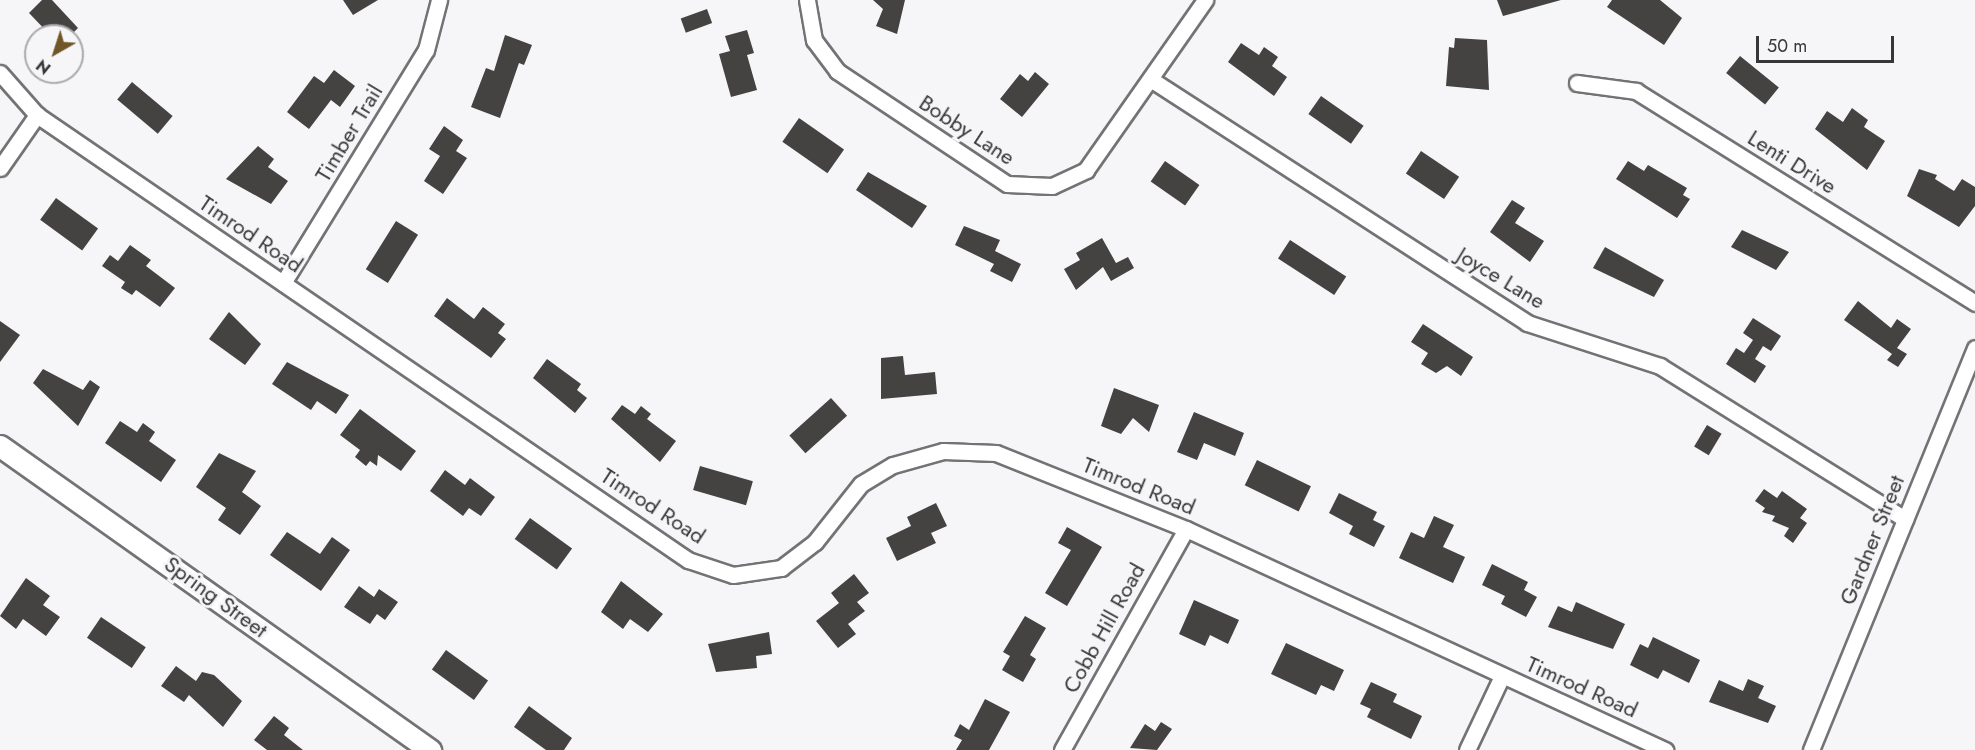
<!DOCTYPE html>
<style>
body{margin:0}
#map{position:relative;width:1975px;height:750px;overflow:hidden;background:#f6f6f9;font-family:Jost,sans-serif}
div>[style]{position:absolute}
.building>*{inset:0;background:#444341;transform-origin:0 0}
.roads{filter:drop-shadow(2px 0 #737375) drop-shadow(-2px 0 #737375) drop-shadow(0 2px #737375) drop-shadow(0 -2px #737375)}
.street>*{height:15px;margin:-7.5px;padding:0 7.5px;transform-origin:7.5px;border-radius:7.5px;background:#fff}
.secondary>*{height:21px;margin:-10.5px;padding:0 10.5px;transform-origin:10.5px;border-radius:10.5px;background:#fff}
span{translate:-50% -50%;white-space:nowrap;text-align:center;line-height:1.15;-webkit-text-stroke:6px #f6f6f9;paint-order:stroke}
.street-label{font-size:22px;color:#373739}
.north{position:absolute;left:24px;top:24px;width:60px;height:60px;box-sizing:border-box;background:#f6f6f9;border:2px solid #aaaaac;border-radius:50%;rotate:219deg;font-size:16px;font-weight:700;line-height:24px;text-align:center;color:#373739}
.north::after{content:'';display:block;margin:auto;width:21px;height:27px;background:#715728;clip-path:polygon(50% 0,100% 100%,50% 72%,0 100%)}
.scale{position:absolute;left:1756px;top:36px;width:138px;height:27px;box-sizing:border-box;border:3px solid #373739;border-top:0;padding-left:8px;font-size:18px;line-height:21px;white-space:nowrap;color:#373739;-webkit-text-stroke:4px #f6f6f9;paint-order:stroke}
</style>
<div id="map">
<div class="building">
<div style="clip-path:polygon(42px 0,52px 0,78px 28px,70px 36px,51px 36px,29px 13px)"></div>
<div style="clip-path:polygon(343px 0,378px 0,353px 15px)"></div>
<div style="clip-path:polygon(873px 0,905px 0,897px 34px,876px 26px,883px 9px)"></div>
<div style="clip-path:polygon(1497px 0,1561px 0,1503px 16px)"></div>
<div style="clip-path:polygon(1612px 0,1660px 0,1682px 18px,1664px 45px,1607px 7px)"></div>
<div style="left:707px;top:9px;width:15px;height:28px;rotate:70deg"></div>
<div style="clip-path:polygon(747px 30px,754px 53px,747px 55px,757px 90px,731px 97px,719px 54px,730px 51px,725px 36px)"></div>
<div style="clip-path:polygon(505px 35px,532px 45px,524px 65px,519px 63px,500px 118px,471px 107px,486px 68px,494px 71px)"></div>
<div style="clip-path:polygon(1455px 38px,1487px 40px,1489px 90px,1446px 86px,1449px 47px,1454px 48px)"></div>
<div style="clip-path:polygon(1241px 43px,1259px 55px,1264px 47px,1278px 57px,1272px 66px,1287px 77px,1274px 96px,1228px 62px)"></div>
<div style="left:1740px;top:56px;width:50px;height:22px;rotate:39deg"></div>
<div style="clip-path:polygon(334px 70px,355px 86px,340px 107px,331px 100px,309px 129px,287px 112px,314px 76px,324px 83px)"></div>
<div style="clip-path:polygon(1035px 72px,1049px 84px,1022px 117px,1000px 99px,1020px 74px,1028px 81px)"></div>
<div style="left:132px;top:82px;width:53px;height:23px;rotate:40deg"></div>
<div style="left:1321px;top:96px;width:52px;height:22px;rotate:35deg"></div>
<div style="clip-path:polygon(1852px 108px,1868px 120px,1864px 127px,1885px 141px,1867px 170px,1815px 129px,1827px 111px,1843px 122px)"></div>
<div style="left:799px;top:118px;width:55px;height:29px;rotate:35deg"></div>
<div style="clip-path:polygon(444px 126px,463px 140px,456px 151px,467px 158px,443px 194px,424px 181px,440px 156px,429px 149px)"></div>
<div style="clip-path:polygon(258px 146px,274px 159px,268px 167px,288px 181px,271px 204px,226px 179px)"></div>
<div style="left:1421px;top:151px;width:46px;height:27px;rotate:34deg"></div>
<div style="left:1165px;top:161px;width:42px;height:25px;rotate:35deg"></div>
<div style="clip-path:polygon(1628px 161px,1644px 171px,1648px 165px,1687px 188px,1683px 195px,1690px 199px,1677px 218px,1616px 179px)"></div>
<div style="clip-path:polygon(1919px 169px,1937px 175px,1935px 179px,1954px 191px,1962px 179px,1975px 187px,1975px 206px,1959px 227px,1907px 196px)"></div>
<div style="clip-path:polygon(868px 172px,927px 206px,912px 228px,856px 190px)"></div>
<div style="left:56px;top:198px;width:52px;height:27px;rotate:36deg"></div>
<div style="clip-path:polygon(1512px 200px,1525px 208px,1515px 223px,1544px 241px,1530px 262px,1490px 232px)"></div>
<div style="left:396px;top:221px;width:26px;height:57px;rotate:32deg"></div>
<div style="clip-path:polygon(964px 226px,1000px 240px,995px 251px,1021px 264px,1012px 282px,990px 271px,994px 264px,955px 245px)"></div>
<div style="clip-path:polygon(1742px 230px,1789px 252px,1776px 270px,1731px 247px)"></div>
<div style="clip-path:polygon(1102px 238px,1116px 263px,1128px 257px,1134px 268px,1111px 281px,1103px 267px,1076px 290px,1064px 269px,1080px 260px,1076px 253px)"></div>
<div style="left:1290px;top:240px;width:67px;height:22px;rotate:33deg"></div>
<div style="clip-path:polygon(130px 245px,151px 260px,146px 266px,175px 288px,160px 307px,136px 290px,132px 295px,121px 288px,125px 282px,102px 266px,110px 255px,118px 261px)"></div>
<div style="clip-path:polygon(1605px 247px,1664px 280px,1654px 297px,1593px 268px)"></div>
<div style="clip-path:polygon(447px 298px,474px 319px,483px 307px,505px 324px,498px 333px,506px 339px,491px 358px,434px 316px)"></div>
<div style="clip-path:polygon(1858px 301px,1891px 328px,1897px 319px,1911px 329px,1897px 348px,1907px 354px,1898px 367px,1887px 360px,1892px 354px,1844px 320px)"></div>
<div style="clip-path:polygon(229px 312px,261px 344px,245px 365px,209px 339px)"></div>
<div style="clip-path:polygon(1753px 318px,1781px 336px,1771px 351px,1763px 346px,1755px 359px,1766px 366px,1755px 383px,1726px 364px,1736px 348px,1744px 353px,1753px 340px,1743px 333px)"></div>
<div style="clip-path:polygon(0 321px,20px 335px,0 362px)"></div>
<div style="clip-path:polygon(1423px 324px,1473px 357px,1461px 376px,1447px 366px,1436px 373px,1421px 364px,1428px 353px,1411px 342px)"></div>
<div style="clip-path:polygon(903px 356px,905px 375px,935px 372px,937px 394px,881px 399px,881px 358px)"></div>
<div style="clip-path:polygon(547px 359px,581px 384px,577px 390px,587px 398px,575px 413px,533px 378px)"></div>
<div style="clip-path:polygon(287px 362px,349px 395px,336px 414px,317px 401px,311px 410px,272px 384px)"></div>
<div style="clip-path:polygon(43px 369px,83px 390px,90px 380px,100px 387px,78px 426px,33px 383px)"></div>
<div style="clip-path:polygon(1114px 388px,1159px 405px,1149px 432px,1133px 418px,1121px 434px,1101px 426px)"></div>
<div style="left:831px;top:398px;width:24px;height:56px;rotate:48deg"></div>
<div style="clip-path:polygon(622px 405px,635px 414px,641px 406px,651px 414px,647px 419px,676px 441px,660px 462px,611px 419px)"></div>
<div style="clip-path:polygon(360px 409px,416px 451px,401px 471px,378px 455px,377px 466px,370px 461px,366px 466px,355px 457px,360px 450px,340px 435px)"></div>
<div style="clip-path:polygon(1194px 412px,1244px 433px,1235px 456px,1204px 443px,1197px 460px,1177px 452px)"></div>
<div style="clip-path:polygon(120px 421px,137px 432px,143px 423px,155px 432px,149px 441px,176px 460px,161px 482px,105px 443px)"></div>
<div style="left:1707px;top:425px;width:17px;height:25px;rotate:31deg"></div>
<div style="clip-path:polygon(219px 453px,256px 471px,242px 492px,261px 506px,240px 535px,218px 520px,226px 508px,196px 487px)"></div>
<div style="left:1257px;top:460px;width:60px;height:28px;rotate:26deg"></div>
<div style="left:700px;top:466px;width:55px;height:25px;rotate:16deg"></div>
<div style="clip-path:polygon(445px 470px,465px 485px,470px 478px,495px 497px,481px 516px,469px 508px,463px 516px,430px 491px)"></div>
<div style="clip-path:polygon(1764px 489px,1777px 498px,1782px 491px,1807px 509px,1800px 518px,1807px 523px,1793px 543px,1784px 536px,1789px 528px,1772px 521px,1775px 516px,1762px 512px,1765px 508px,1755px 501px)"></div>
<div style="clip-path:polygon(1339px 493px,1377px 512px,1373px 520px,1385px 526px,1374px 547px,1349px 534px,1353px 526px,1329px 513px)"></div>
<div style="clip-path:polygon(936px 503px,947px 526px,931px 533px,936px 543px,897px 561px,886px 538px,911px 526px,907px 517px)"></div>
<div style="clip-path:polygon(1434px 516px,1454px 525px,1443px 547px,1465px 557px,1453px 583px,1399px 558px,1411px 532px,1424px 538px)"></div>
<div style="left:530px;top:518px;width:52px;height:26px;rotate:36deg"></div>
<div style="clip-path:polygon(1067px 527px,1102px 547px,1067px 606px,1045px 593px,1071px 550px,1058px 543px)"></div>
<div style="clip-path:polygon(287px 532px,320px 554px,332px 537px,350px 550px,321px 591px,270px 555px)"></div>
<div style="clip-path:polygon(1492px 564px,1528px 582px,1524px 590px,1537px 597px,1526px 617px,1501px 604px,1505px 596px,1482px 585px)"></div>
<div style="clip-path:polygon(854px 574px,869px 593px,857px 602px,865px 611px,848px 624px,856px 634px,838px 648px,816px 621px,839px 603px,831px 593px)"></div>
<div style="clip-path:polygon(26px 578px,50px 596px,43px 605px,60px 617px,46px 636px,23px 619px,16px 629px,0 616px)"></div>
<div style="clip-path:polygon(621px 581px,663px 614px,648px 632px,630px 619px,623px 629px,601px 612px)"></div>
<div style="clip-path:polygon(359px 586px,374px 597px,379px 589px,398px 602px,385px 620px,377px 614px,370px 624px,344px 607px)"></div>
<div style="clip-path:polygon(1194px 600px,1239px 620px,1228px 644px,1210px 635px,1205px 646px,1179px 634px)"></div>
<div style="clip-path:polygon(1576px 602px,1625px 624px,1613px 649px,1548px 627px,1558px 606px,1572px 612px)"></div>
<div style="clip-path:polygon(1025px 616px,1046px 628px,1030px 655px,1036px 659px,1023px 682px,1002px 670px,1010px 656px,1003px 652px)"></div>
<div style="left:101px;top:617px;width:54px;height:25px;rotate:34deg"></div>
<div style="clip-path:polygon(769px 632px,772px 654px,756px 656px,757px 668px,716px 672px,708px 644px)"></div>
<div style="clip-path:polygon(1653px 637px,1700px 660px,1689px 683px,1663px 670px,1658px 679px,1630px 665px,1640px 644px,1648px 648px)"></div>
<div style="clip-path:polygon(1286px 643px,1344px 670px,1334px 691px,1321px 685px,1316px 695px,1271px 674px)"></div>
<div style="left:446px;top:650px;width:52px;height:24px;rotate:36deg"></div>
<div style="clip-path:polygon(176px 666px,196px 681px,202px 672px,214px 675px,242px 701px,223px 727px,189px 695px,184px 702px,161px 686px)"></div>
<div style="clip-path:polygon(1748px 679px,1764px 686px,1758px 698px,1776px 706px,1768px 723px,1709px 702px,1719px 680px,1743px 691px)"></div>
<div style="clip-path:polygon(1371px 682px,1397px 694px,1393px 702px,1422px 716px,1411px 739px,1367px 717px,1371px 709px,1360px 704px)"></div>
<div style="clip-path:polygon(985px 699px,1010px 712px,989px 750px,956px 750px,962px 740px,954px 736px,960px 724px,969px 730px)"></div>
<div style="clip-path:polygon(529px 706px,572px 738px,564px 750px,546px 750px,514px 727px)"></div>
<div style="clip-path:polygon(274px 716px,289px 728px,284px 735px,303px 750px,267px 750px,254px 740px)"></div>
<div style="clip-path:polygon(1161px 722px,1172px 729px,1157px 750px,1130px 748px,1145px 724px,1155px 731px)"></div>
</div>
<div class="roads">
<div class="street">
<div style="left:807px;top:0;width:41px;rotate:80.1deg"></div>
<div style="left:814px;top:40px;width:39px;rotate:53deg"></div>
<div style="left:837px;top:71px;width:204px;rotate:33.6deg"></div>
<div style="left:1007px;top:184px;width:45px;rotate:2.5deg"></div>
<div style="left:1052px;top:186px;width:38px;rotate:-25deg"></div>
<div style="left:1086px;top:170px;width:208px;rotate:-55deg"></div>
<div style="left:0;top:73px;width:56px;rotate:48.6deg"></div>
<div style="left:37px;top:115px;width:789px;rotate:34.36deg"></div>
<div style="left:688px;top:560px;width:47px;rotate:18.4deg"></div>
<div style="left:733px;top:575px;width:49px;rotate:-8.3deg"></div>
<div style="left:781px;top:568px;width:43px;rotate:-37.4deg"></div>
<div style="left:815px;top:542px;width:74px;rotate:-51.6deg"></div>
<div style="left:861px;top:484px;width:37px;rotate:-31deg"></div>
<div style="left:893px;top:465px;width:52px;rotate:-15.6deg"></div>
<div style="left:943px;top:451px;width:53px;rotate:2.2deg"></div>
<div style="left:996px;top:453px;width:205px;rotate:21.8deg"></div>
<div style="left:1186px;top:529px;width:528px;rotate:24.77deg"></div>
<div style="left:1152px;top:80px;width:447px;rotate:32.9deg"></div>
<div style="left:1527px;top:323px;width:140px;rotate:17.9deg"></div>
<div style="left:1660px;top:366px;width:289px;rotate:32deg"></div>
<div style="left:1577px;top:83px;width:60px;rotate:7.7deg"></div>
<div style="left:1636px;top:91px;width:400px;rotate:32deg"></div>
<div style="left:0;top:168px;width:65px;rotate:-55.1deg"></div>
<div style="left:283px;top:283px;width:273px;rotate:-58.5deg"></div>
<div style="left:426px;top:50px;width:52px;rotate:-75.4deg"></div>
<div style="left:1062px;top:750px;width:253px;rotate:-60.7deg"></div>
<div style="left:1467px;top:750px;width:82px;rotate:-64.7deg"></div>
<div style="left:1811px;top:750px;width:434px;rotate:-67.8deg"></div>
</div>
<div class="secondary">
<div style="left:0;top:446px;width:527px;rotate:35.26deg"></div>
</div>
</div>
<div class="street-label">
<span style="left:967px;top:130px;rotate:33deg">Bobby Lane</span>
<span style="left:349px;top:133px;rotate:-59deg">Timber Trail</span>
<span style="left:1792px;top:162px;rotate:32deg">Lenti Drive</span>
<span style="left:251px;top:234px;rotate:34deg">Timrod Road</span>
<span style="left:1501px;top:278px;rotate:31deg">Joyce Lane</span>
<span style="left:1139px;top:486px;rotate:22deg">Timrod Road</span>
<span style="left:653px;top:506px;rotate:33deg">Timrod Road</span>
<span style="left:1872px;top:540px;rotate:-68deg">Gardner Street</span>
<span style="left:216px;top:597px;rotate:36deg">Spring Street</span>
<span style="left:1104px;top:628px;rotate:-61deg">Cobb Hill Road</span>
<span style="left:1582px;top:687px;rotate:24deg">Timrod Road</span>
</div>
<div class="north">N</div>
<div class="scale">50 m</div>
</div>
